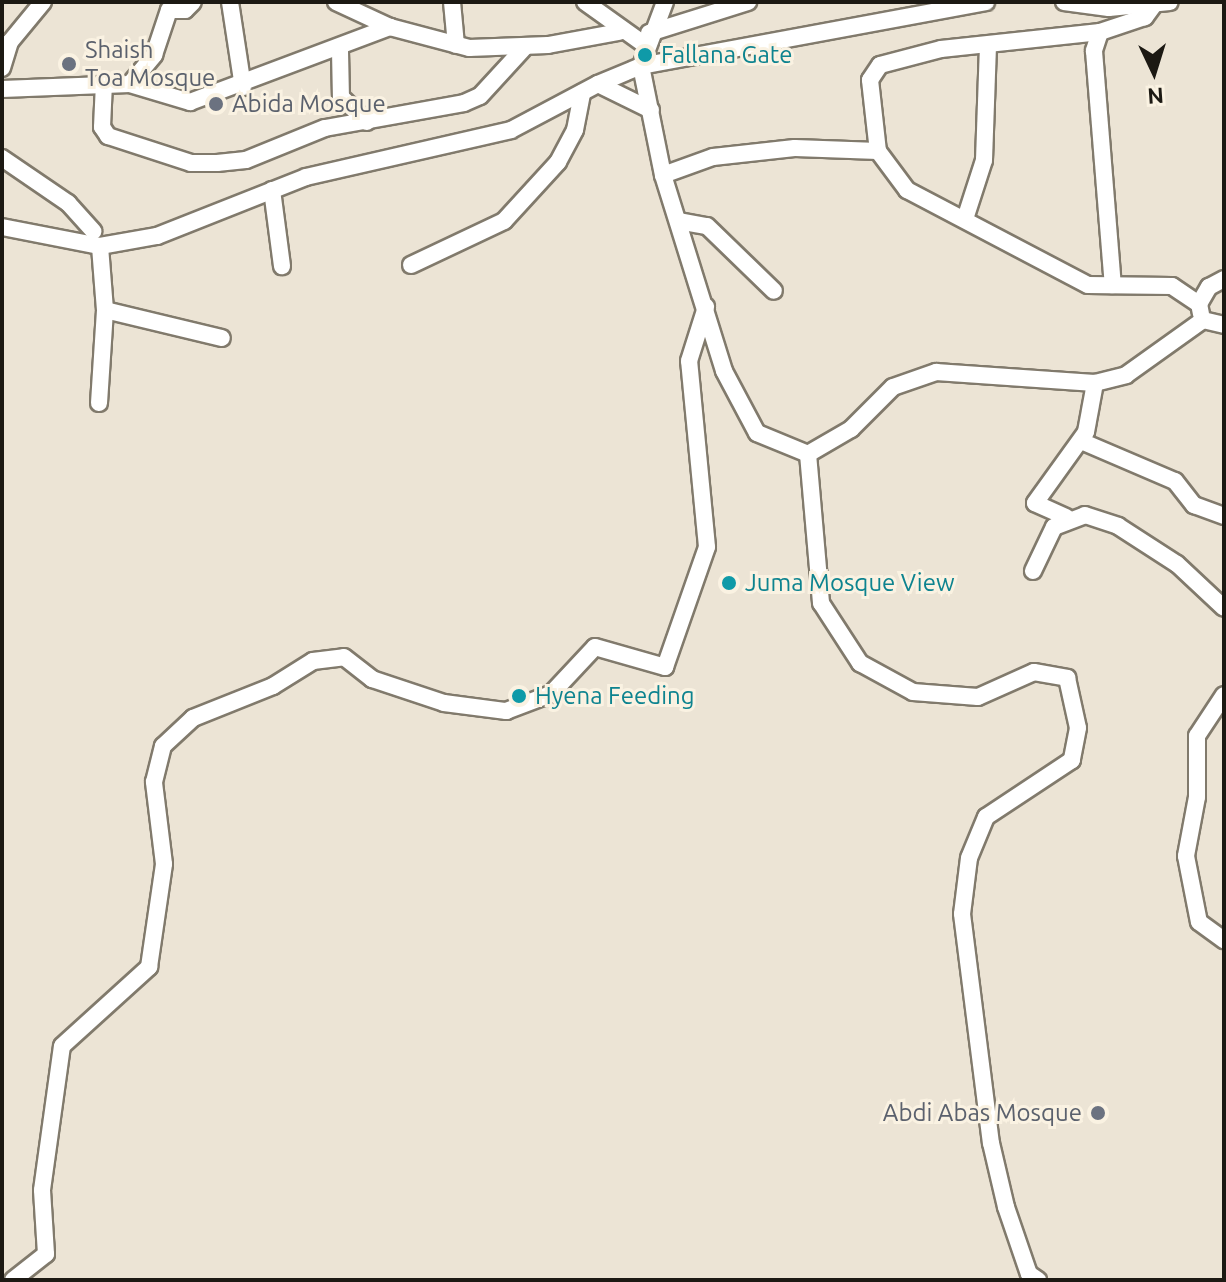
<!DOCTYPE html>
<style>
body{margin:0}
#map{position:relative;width:1226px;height:1282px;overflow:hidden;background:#ece4d5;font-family:Ubuntu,sans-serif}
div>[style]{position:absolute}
.roads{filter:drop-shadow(2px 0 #817a6c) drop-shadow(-2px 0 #817a6c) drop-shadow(0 2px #817a6c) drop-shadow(0 -2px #817a6c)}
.minor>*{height:16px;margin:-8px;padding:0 8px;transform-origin:8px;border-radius:8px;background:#fff}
.dots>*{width:22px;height:22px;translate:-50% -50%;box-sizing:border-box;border:4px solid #faf2e2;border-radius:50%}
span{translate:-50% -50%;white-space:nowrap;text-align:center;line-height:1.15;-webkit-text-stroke:6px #faf2e2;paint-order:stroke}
.worship-label{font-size:24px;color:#5b616d}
.left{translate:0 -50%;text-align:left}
.right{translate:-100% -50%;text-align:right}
.culture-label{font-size:24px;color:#0d838f}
.frame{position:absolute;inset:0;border:4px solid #1c1913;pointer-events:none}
.north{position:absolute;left:1114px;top:32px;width:80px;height:80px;-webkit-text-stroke:6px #faf2e2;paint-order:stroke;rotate:176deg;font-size:22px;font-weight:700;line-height:32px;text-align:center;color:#1c1913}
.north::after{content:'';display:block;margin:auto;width:28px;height:36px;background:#1c1913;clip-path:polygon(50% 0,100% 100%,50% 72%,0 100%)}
</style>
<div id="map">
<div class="roads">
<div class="minor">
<div style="left:230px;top:2px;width:86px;rotate:81.3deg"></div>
<div style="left:336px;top:2px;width:60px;rotate:24.8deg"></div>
<div style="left:390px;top:27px;width:82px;rotate:14.9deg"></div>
<div style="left:469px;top:48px;width:79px;rotate:-2.2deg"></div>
<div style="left:548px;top:45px;width:72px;rotate:-10.4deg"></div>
<div style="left:452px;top:2px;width:43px;rotate:84.7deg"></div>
<div style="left:585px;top:2px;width:74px;rotate:35.6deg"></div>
<div style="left:665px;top:2px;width:68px;rotate:110.6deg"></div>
<div style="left:641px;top:66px;width:111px;rotate:78.6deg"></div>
<div style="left:663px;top:175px;width:205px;rotate:72.7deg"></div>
<div style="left:724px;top:371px;width:70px;rotate:62deg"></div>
<div style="left:757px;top:433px;width:55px;rotate:22.4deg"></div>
<div style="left:808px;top:454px;width:50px;rotate:-30.2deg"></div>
<div style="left:851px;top:429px;width:59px;rotate:-45deg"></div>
<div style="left:893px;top:387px;width:46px;rotate:-19.2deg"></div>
<div style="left:936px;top:372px;width:159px;rotate:4deg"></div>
<div style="left:1095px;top:383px;width:32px;rotate:-14deg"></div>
<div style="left:1126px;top:375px;width:95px;rotate:-35.5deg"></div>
<div style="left:1203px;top:320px;width:22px;rotate:13deg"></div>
<div style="left:1064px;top:2px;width:45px;rotate:7.6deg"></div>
<div style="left:1109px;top:8px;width:61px;rotate:-5.6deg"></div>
<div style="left:1156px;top:2px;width:19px;rotate:126deg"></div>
<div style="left:1145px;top:17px;width:47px;rotate:161.6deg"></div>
<div style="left:1100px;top:32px;width:160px;rotate:173.9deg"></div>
<div style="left:941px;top:49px;width:63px;rotate:165.3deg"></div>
<div style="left:880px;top:65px;width:18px;rotate:124deg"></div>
<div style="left:870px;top:80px;width:71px;rotate:83.6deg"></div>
<div style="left:878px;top:151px;width:49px;rotate:53.4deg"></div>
<div style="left:907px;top:190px;width:204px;rotate:27.7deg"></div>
<div style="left:1088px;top:285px;width:84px;rotate:0.7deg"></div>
<div style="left:1172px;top:286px;width:32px;rotate:34deg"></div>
<div style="left:1100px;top:32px;width:20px;rotate:108deg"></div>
<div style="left:1094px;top:51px;width:235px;rotate:85.4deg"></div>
<div style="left:649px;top:33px;width:104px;rotate:-17.4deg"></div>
<div style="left:340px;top:51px;width:46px;rotate:88.8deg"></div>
<div style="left:341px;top:97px;width:36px;rotate:44deg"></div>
<div style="left:2px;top:68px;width:27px;rotate:-73deg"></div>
<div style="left:10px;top:42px;width:52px;rotate:-50.5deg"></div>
<div style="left:104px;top:83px;width:44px;rotate:92.6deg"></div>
<div style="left:102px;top:127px;width:11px;rotate:56deg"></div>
<div style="left:108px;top:136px;width:87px;rotate:18deg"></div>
<div style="left:191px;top:163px;width:26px"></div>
<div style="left:217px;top:163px;width:29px;rotate:-6deg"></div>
<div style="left:246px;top:160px;width:85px;rotate:-22.1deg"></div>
<div style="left:325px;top:128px;width:141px;rotate:-10.2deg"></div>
<div style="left:464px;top:103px;width:17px;rotate:-24deg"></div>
<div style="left:480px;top:96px;width:67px;rotate:-47.4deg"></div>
<div style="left:130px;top:84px;width:63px;rotate:16.7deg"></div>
<div style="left:190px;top:102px;width:214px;rotate:-20.6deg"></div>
<div style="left:598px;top:84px;width:47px;rotate:-22.7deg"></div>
<div style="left:641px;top:66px;width:351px;rotate:-10.5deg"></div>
<div style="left:2px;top:89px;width:128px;rotate:-2.2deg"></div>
<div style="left:130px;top:84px;width:38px;rotate:-50deg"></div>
<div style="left:154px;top:55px;width:47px;rotate:-71.6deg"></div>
<div style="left:169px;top:10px;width:16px"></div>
<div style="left:185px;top:10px;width:11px;rotate:-45deg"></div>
<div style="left:2px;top:158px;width:80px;rotate:34.3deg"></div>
<div style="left:68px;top:203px;width:38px;rotate:48deg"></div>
<div style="left:663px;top:175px;width:53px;rotate:-19.8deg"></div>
<div style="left:713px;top:157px;width:82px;rotate:-6.3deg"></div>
<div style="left:795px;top:148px;width:83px;rotate:2.1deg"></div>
<div style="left:272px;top:190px;width:77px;rotate:82.5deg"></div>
<div style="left:965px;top:219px;width:62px;rotate:-72.1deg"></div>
<div style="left:984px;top:160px;width:114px;rotate:-88deg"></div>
<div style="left:678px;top:221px;width:29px;rotate:10deg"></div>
<div style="left:707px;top:226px;width:93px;rotate:44.1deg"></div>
<div style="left:2px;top:227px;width:100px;rotate:11deg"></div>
<div style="left:100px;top:246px;width:58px;rotate:-10deg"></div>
<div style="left:157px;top:236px;width:160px;rotate:-21.6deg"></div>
<div style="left:306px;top:177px;width:210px;rotate:-12.9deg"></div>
<div style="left:511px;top:130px;width:98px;rotate:-27.9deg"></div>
<div style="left:598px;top:84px;width:59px;rotate:26.1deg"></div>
<div style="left:411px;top:265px;width:103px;rotate:-25.3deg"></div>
<div style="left:504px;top:221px;width:80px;rotate:-47.5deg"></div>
<div style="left:558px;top:162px;width:36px;rotate:-62deg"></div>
<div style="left:575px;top:130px;width:38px;rotate:-79deg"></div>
<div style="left:105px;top:310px;width:120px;rotate:13.5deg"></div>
<div style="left:1201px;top:314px;width:10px;rotate:-101deg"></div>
<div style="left:1199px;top:304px;width:20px;rotate:-60deg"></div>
<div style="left:1209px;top:287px;width:17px;rotate:-28deg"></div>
<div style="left:99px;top:403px;width:93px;rotate:-86.3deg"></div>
<div style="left:105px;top:310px;width:64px;rotate:-94.5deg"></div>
<div style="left:1081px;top:441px;width:102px;rotate:23.1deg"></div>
<div style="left:1175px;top:481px;width:31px;rotate:52deg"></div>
<div style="left:1194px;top:505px;width:32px;rotate:20deg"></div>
<div style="left:808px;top:454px;width:150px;rotate:85deg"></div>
<div style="left:821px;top:603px;width:72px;rotate:57deg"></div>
<div style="left:860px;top:663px;width:60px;rotate:28.7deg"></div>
<div style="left:913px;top:692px;width:65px;rotate:4.4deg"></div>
<div style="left:978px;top:697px;width:61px;rotate:-24.1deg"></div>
<div style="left:1034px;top:672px;width:34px;rotate:10deg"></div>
<div style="left:1067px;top:678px;width:51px;rotate:77.6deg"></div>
<div style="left:1078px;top:728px;width:33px;rotate:101deg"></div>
<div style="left:1072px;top:760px;width:103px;rotate:146.5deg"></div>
<div style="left:986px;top:817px;width:44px;rotate:112.5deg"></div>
<div style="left:969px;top:858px;width:56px;rotate:97.1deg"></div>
<div style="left:962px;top:914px;width:231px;rotate:82.8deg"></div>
<div style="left:991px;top:1143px;width:66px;rotate:76.8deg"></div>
<div style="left:1006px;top:1207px;width:71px;rotate:71.1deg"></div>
<div style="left:1029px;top:1274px;width:11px;rotate:34deg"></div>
<div style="left:1066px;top:517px;width:34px;rotate:-156deg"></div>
<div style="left:1035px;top:503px;width:87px;rotate:-54.3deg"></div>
<div style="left:1086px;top:432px;width:50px;rotate:-79.6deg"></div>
<div style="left:1033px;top:571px;width:49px;rotate:-64.5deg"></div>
<div style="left:1054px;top:527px;width:33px;rotate:-21deg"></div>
<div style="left:1085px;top:515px;width:35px;rotate:18deg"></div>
<div style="left:1118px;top:526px;width:70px;rotate:32.8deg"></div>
<div style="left:1177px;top:564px;width:64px;rotate:43.1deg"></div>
<div style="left:1224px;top:695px;width:49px;rotate:123.4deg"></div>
<div style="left:1197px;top:736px;width:61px;rotate:90deg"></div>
<div style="left:1197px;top:797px;width:60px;rotate:100.6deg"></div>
<div style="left:1186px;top:856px;width:67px;rotate:78.9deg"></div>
<div style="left:1199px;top:922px;width:31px;rotate:36deg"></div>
<div style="left:13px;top:1280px;width:42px;rotate:-38.2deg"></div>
<div style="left:46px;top:1254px;width:64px;rotate:-93.6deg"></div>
<div style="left:42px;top:1190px;width:145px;rotate:-82.1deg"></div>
<div style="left:62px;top:1046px;width:118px;rotate:-42.2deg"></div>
<div style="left:149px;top:967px;width:104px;rotate:-81.7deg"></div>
<div style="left:164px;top:864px;width:83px;rotate:-97deg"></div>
<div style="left:154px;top:782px;width:37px;rotate:-76deg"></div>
<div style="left:163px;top:746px;width:41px;rotate:-43deg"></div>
<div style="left:193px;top:718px;width:86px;rotate:-21.8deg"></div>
<div style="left:273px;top:686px;width:47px;rotate:-32deg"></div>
<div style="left:313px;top:661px;width:31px;rotate:-7deg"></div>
<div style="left:344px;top:657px;width:36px;rotate:38deg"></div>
<div style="left:372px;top:679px;width:76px;rotate:18.4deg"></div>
<div style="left:444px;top:703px;width:63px;rotate:7.4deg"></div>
<div style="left:506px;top:711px;width:48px;rotate:-20.7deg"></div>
<div style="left:551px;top:694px;width:64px;rotate:-46.9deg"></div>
<div style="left:595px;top:647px;width:73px;rotate:15.9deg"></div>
<div style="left:665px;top:667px;width:127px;rotate:-70.7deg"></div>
<div style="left:707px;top:547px;width:187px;rotate:-95.5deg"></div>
<div style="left:689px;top:361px;width:57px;rotate:-72.5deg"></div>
</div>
</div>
<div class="dots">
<div style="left:645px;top:55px;background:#0f9aa8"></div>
<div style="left:69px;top:64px;background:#6b7280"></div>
<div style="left:216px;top:104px;background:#6b7280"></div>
<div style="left:729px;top:583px;background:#0f9aa8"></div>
<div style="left:519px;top:696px;background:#0f9aa8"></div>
<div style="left:1098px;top:1113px;background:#6b7280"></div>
</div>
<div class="worship-label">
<span class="left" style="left:85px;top:64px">Shaish<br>Toa Mosque</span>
<span class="left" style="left:232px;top:104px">Abida Mosque</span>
<span class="right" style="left:1082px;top:1113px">Abdi Abas Mosque</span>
</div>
<div class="culture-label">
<span class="left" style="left:661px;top:55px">Fallana Gate</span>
<span class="left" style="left:745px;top:583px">Juma Mosque View</span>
<span class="left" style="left:535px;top:696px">Hyena Feeding</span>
</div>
<div class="frame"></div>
<div class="north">N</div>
</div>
